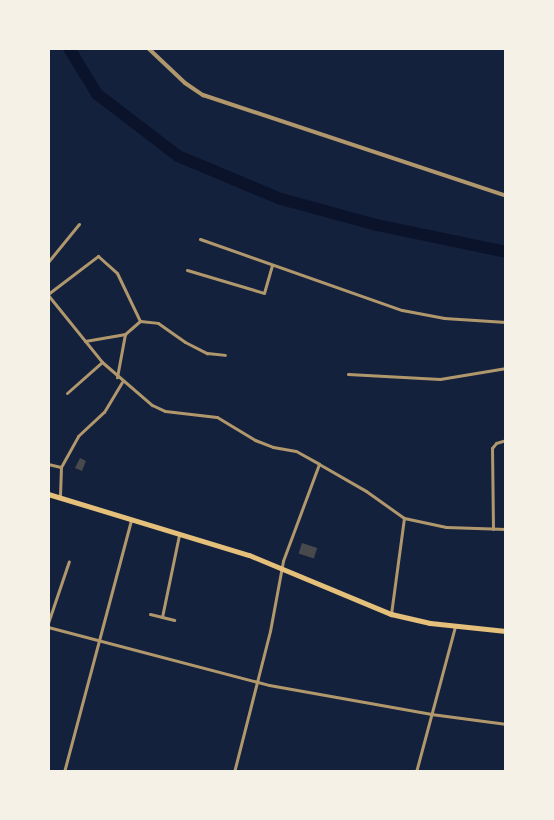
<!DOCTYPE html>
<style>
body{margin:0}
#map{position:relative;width:554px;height:820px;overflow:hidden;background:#14213d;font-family:"Space Grotesk",sans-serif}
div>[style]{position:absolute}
.river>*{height:12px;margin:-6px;padding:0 6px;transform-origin:6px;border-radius:6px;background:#0b132b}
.building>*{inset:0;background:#48494c;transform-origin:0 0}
.minor>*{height:3px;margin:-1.5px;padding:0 1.5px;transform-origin:1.5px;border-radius:1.5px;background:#b1986c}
.tertiary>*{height:4px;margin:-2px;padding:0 2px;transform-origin:2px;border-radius:2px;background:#b1986c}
.primary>*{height:5px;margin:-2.5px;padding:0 2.5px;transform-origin:2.5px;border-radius:2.5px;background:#e5c07b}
span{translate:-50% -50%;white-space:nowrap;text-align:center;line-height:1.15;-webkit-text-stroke:4.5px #f6f1e7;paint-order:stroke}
.frame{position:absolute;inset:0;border:50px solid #f6f1e7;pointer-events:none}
</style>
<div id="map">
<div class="river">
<div style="left:69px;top:48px;width:54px;rotate:58.7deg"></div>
<div style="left:97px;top:94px;width:102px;rotate:37.4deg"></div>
<div style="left:178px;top:156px;width:112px;rotate:22.7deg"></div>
<div style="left:281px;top:199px;width:99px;rotate:15.2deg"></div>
<div style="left:377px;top:225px;width:132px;rotate:11.8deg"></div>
</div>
<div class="building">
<div style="clip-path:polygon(80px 458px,86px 461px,82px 471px,75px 468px)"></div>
<div style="left:302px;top:543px;width:16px;height:11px;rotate:18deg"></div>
</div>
<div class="minor">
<div style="left:200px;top:239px;width:214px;rotate:19.4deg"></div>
<div style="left:402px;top:310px;width:43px;rotate:10.8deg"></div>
<div style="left:444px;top:318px;width:62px;rotate:3.7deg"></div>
<div style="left:48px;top:262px;width:49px;rotate:-50.8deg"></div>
<div style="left:187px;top:270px;width:80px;rotate:16.6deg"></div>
<div style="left:264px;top:293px;width:29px;rotate:-74deg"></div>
<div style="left:48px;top:294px;width:63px;rotate:-37.2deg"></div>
<div style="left:98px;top:256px;width:25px;rotate:42deg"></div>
<div style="left:117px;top:273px;width:53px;rotate:64.4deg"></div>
<div style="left:140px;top:321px;width:20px;rotate:139deg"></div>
<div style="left:125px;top:334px;width:44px;rotate:100.5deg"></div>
<div style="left:48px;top:295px;width:86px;rotate:51.1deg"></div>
<div style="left:102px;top:362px;width:66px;rotate:40.7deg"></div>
<div style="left:152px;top:405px;width:14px;rotate:25deg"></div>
<div style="left:165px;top:411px;width:52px;rotate:6.6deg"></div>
<div style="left:217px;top:417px;width:44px;rotate:31.2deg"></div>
<div style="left:255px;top:440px;width:19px;rotate:21deg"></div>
<div style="left:273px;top:447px;width:23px;rotate:10deg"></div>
<div style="left:296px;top:451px;width:26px;rotate:29deg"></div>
<div style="left:319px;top:464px;width:103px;rotate:110.4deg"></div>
<div style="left:283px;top:561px;width:71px;rotate:100.5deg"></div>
<div style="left:270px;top:631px;width:146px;rotate:104.3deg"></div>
<div style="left:140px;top:321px;width:18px;rotate:6deg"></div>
<div style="left:158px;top:323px;width:33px;rotate:35deg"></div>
<div style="left:185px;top:342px;width:25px;rotate:27deg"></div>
<div style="left:207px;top:353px;width:18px;rotate:6deg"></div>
<div style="left:85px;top:341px;width:41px;rotate:-9.9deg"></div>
<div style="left:348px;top:374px;width:92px;rotate:3.1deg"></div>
<div style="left:440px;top:379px;width:67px;rotate:-9.5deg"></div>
<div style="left:67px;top:393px;width:47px;rotate:-41.5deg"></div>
<div style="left:48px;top:464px;width:13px;rotate:13deg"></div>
<div style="left:61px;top:467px;width:31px;rotate:92deg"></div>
<div style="left:319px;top:464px;width:54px;rotate:29.9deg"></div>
<div style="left:366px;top:491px;width:47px;rotate:35.4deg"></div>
<div style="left:404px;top:518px;width:43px;rotate:12.1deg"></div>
<div style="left:446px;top:527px;width:60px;rotate:1.9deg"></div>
<div style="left:61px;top:467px;width:35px;rotate:-61deg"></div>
<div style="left:78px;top:436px;width:35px;rotate:-43deg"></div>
<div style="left:104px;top:412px;width:35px;rotate:-59deg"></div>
<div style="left:493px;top:529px;width:81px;rotate:-90.7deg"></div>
<div style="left:492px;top:448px;width:6px;rotate:-51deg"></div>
<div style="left:496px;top:443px;width:10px;rotate:-17deg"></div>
<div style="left:150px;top:614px;width:25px;rotate:14deg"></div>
<div style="left:391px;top:614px;width:97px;rotate:-82.3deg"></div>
<div style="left:162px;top:617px;width:84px;rotate:-78.3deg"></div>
<div style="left:48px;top:623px;width:65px;rotate:-71.3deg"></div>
<div style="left:48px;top:627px;width:228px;rotate:14.7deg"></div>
<div style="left:269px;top:685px;width:165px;rotate:10.1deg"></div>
<div style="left:431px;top:714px;width:76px;rotate:7.6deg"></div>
<div style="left:64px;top:772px;width:260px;rotate:-75.1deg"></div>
<div style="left:416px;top:772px;width:151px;rotate:-75deg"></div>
</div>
<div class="tertiary">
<div style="left:148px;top:48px;width:51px;rotate:43.4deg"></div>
<div style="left:185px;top:83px;width:22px;rotate:34deg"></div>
<div style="left:203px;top:95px;width:319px;rotate:18.4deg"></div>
</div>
<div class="primary">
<div style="left:48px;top:494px;width:210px;rotate:16.9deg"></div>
<div style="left:249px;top:555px;width:154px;rotate:22.6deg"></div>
<div style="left:391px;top:614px;width:40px;rotate:13deg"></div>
<div style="left:430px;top:623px;width:76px;rotate:6deg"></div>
</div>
<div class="frame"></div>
</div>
